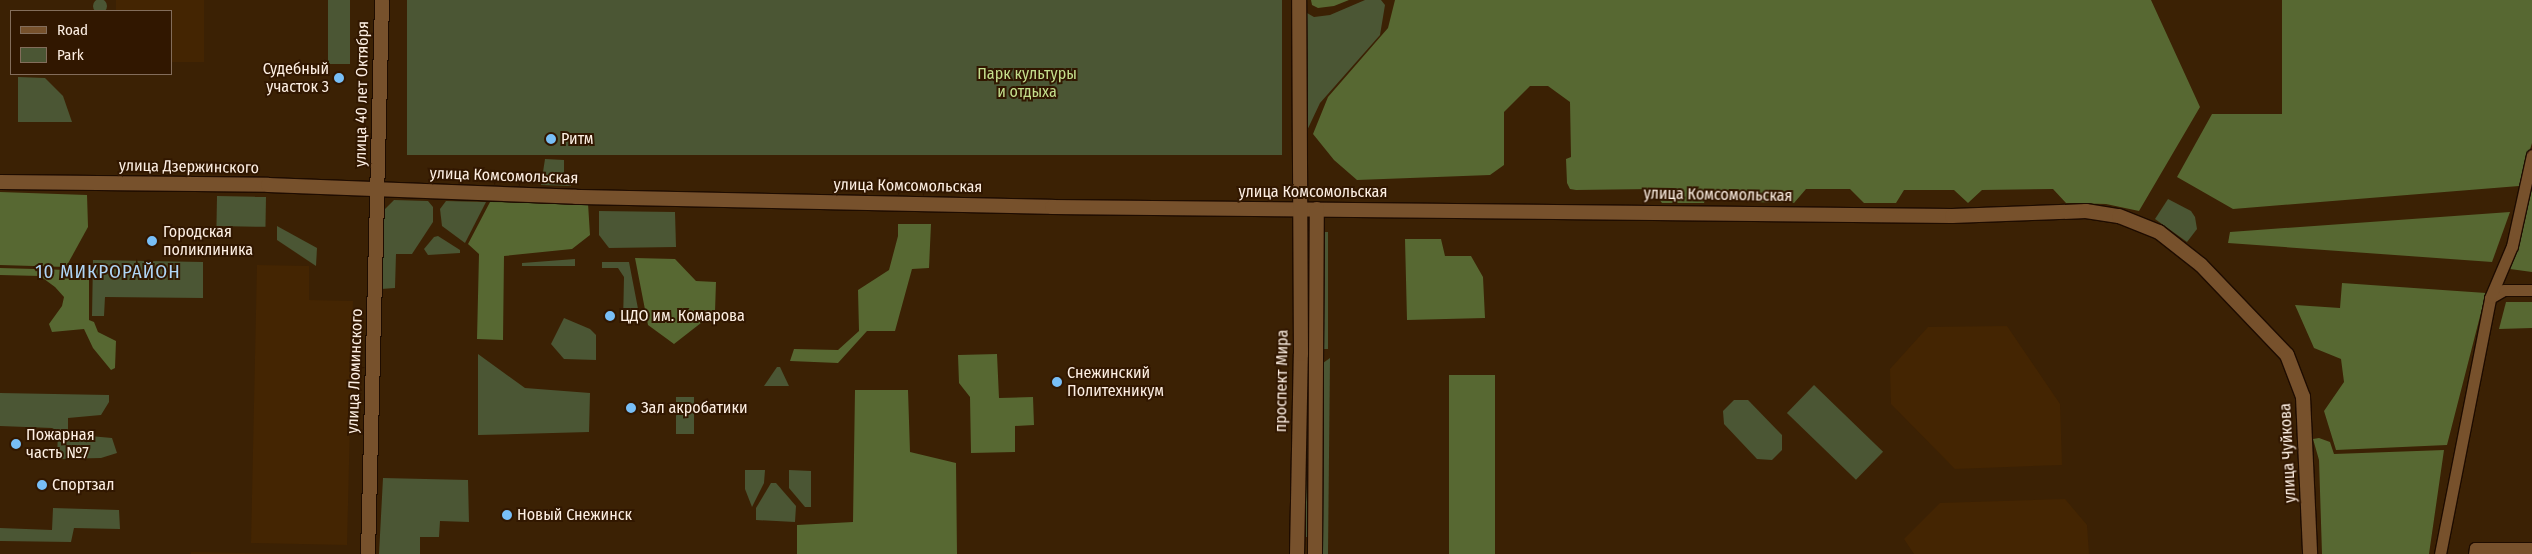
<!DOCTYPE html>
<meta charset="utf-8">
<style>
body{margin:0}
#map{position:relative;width:2532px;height:554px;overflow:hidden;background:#3b2104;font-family:"Fira Sans Condensed",sans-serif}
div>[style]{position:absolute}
.built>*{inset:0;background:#442502}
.green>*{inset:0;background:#4b5634;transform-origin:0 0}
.round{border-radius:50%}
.forest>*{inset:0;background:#576832;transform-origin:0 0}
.roads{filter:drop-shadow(1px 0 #1e0c00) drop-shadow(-1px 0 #1e0c00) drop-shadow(0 1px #1e0c00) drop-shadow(0 -1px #1e0c00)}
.minor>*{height:11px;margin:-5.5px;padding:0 5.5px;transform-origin:5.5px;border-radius:5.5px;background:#77512c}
.tertiary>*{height:14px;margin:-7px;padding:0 7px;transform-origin:7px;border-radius:7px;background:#77512c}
.dots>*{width:14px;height:14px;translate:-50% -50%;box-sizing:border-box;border:2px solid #311700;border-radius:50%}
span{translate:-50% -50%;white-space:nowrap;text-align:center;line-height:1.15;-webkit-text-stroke:4px #311700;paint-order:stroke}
.poi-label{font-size:16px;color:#fdefe3}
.right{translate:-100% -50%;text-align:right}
.left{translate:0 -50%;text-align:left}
.park-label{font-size:16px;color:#c4df8c}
.street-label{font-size:16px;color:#fdefe3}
.quarter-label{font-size:19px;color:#afd5f5;letter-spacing:1px}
.legend{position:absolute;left:10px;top:10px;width:162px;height:65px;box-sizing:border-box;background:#311700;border:1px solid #836d5b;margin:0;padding:6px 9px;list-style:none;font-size:15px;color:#fdefe3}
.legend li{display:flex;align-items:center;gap:10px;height:25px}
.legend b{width:25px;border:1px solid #836d5b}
</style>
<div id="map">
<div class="built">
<div style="clip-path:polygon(116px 0,204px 0,204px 62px,171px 62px,171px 11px,116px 11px)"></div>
<div style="clip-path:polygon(257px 265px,309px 266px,309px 300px,353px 301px,347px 545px,251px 543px)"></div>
<div style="clip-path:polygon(2007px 326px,2060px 404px,2062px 465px,1955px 469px,1891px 404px,1890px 369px,1928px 327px)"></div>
<div style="clip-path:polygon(2065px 499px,2087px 525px,2089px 554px,1914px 554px,1904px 539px,1940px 503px)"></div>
<div style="clip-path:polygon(191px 552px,303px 554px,191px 554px)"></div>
</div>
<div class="green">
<div class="round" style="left:93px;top:-1px;width:14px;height:14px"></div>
<div style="left:328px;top:0;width:22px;height:64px"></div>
<div style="left:407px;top:0;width:875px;height:155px"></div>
<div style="clip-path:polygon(1365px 0,1381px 0,1385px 5px,1380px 35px,1320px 103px,1303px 139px,1300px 9px,1314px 17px,1330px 15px)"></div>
<div style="clip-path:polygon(18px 77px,45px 78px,63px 96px,72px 122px,18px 122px)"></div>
<div style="clip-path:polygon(545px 159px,564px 160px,564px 174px,571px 178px,571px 186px,541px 185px)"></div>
<div style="left:217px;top:196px;width:49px;height:30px;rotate:1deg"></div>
<div style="clip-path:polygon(2168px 199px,2191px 211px,2195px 217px,2197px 229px,2187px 242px,2155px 219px)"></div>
<div style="clip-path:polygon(394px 200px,428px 201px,433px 207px,433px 222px,412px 254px,396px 254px,395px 288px,381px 289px,383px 211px)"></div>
<div style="clip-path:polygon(446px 201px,486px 202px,465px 243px,442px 226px,440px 209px)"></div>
<div style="clip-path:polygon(599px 211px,675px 212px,676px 247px,609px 248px,599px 235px)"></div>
<div style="clip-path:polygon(277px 226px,317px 248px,316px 266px,277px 240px)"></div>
<div style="clip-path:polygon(1307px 231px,1311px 231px,1311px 343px,1306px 343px)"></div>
<div style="left:1322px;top:232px;width:6px;height:117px"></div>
<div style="clip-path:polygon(438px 236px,460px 250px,460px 253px,428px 255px,424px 249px,434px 237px)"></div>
<div style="clip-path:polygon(575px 259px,575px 266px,522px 266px,522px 263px)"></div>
<div style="clip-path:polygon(93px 260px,203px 262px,203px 298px,105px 297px,104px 316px,92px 316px)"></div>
<div style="clip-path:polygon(602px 262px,629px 262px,640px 319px,623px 323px,624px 277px,618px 268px,602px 268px)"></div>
<div style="clip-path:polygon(564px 318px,590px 329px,596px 335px,596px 360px,564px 359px,551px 344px)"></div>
<div style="clip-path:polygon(478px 354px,525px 388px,590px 393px,589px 432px,478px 435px)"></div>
<div style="clip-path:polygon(1330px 358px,1328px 554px,1322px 554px,1323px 363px)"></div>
<div style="left:1306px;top:366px;width:4px;height:171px"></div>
<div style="clip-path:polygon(777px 367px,780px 367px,789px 386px,764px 386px)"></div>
<div style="left:1814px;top:385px;width:96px;height:39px;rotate:44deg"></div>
<div style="clip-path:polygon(0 393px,109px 395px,109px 402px,101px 415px,68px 418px,68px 434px,112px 438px,117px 453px,101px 458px,57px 459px,58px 431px,52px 428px,0 426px)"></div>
<div style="left:676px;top:397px;width:18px;height:37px"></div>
<div style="clip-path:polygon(1734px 400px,1748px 400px,1782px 435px,1782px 450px,1772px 460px,1757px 459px,1724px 424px,1723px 411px)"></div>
<div style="clip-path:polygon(745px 470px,765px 470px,764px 483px,752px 507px,745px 489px)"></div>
<div style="clip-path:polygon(789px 470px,811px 471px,811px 507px,805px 507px,789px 488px)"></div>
<div style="clip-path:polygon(383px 478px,468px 480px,469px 522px,440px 521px,439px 537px,420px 537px,420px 554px,379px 554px)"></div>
<div style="clip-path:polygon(771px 483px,776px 483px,796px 506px,795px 522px,756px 520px,756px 508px)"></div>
<div style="clip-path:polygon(53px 508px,119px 510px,120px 529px,74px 528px,71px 542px,0 541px,0 528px,52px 530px)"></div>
</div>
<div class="forest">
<div style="clip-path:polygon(1311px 0,1349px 0,1334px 6px,1318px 8px,1312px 5px)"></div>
<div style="clip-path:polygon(1395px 0,2151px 0,2200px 107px,2139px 211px,2106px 204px,2066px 203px,2053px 189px,1982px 190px,1968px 203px,1954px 190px,1904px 190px,1896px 203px,1864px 203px,1850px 189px,1806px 189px,1794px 203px,1753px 202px,1751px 193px,1707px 194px,1704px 203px,1662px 203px,1651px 189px,1576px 190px,1570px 189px,1567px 183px,1566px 159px,1571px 157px,1570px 102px,1548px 86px,1530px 86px,1504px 112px,1504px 165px,1490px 175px,1357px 180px,1334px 160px,1313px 134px,1328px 97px,1388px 28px)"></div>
<div style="clip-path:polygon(2282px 0,2532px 0,2532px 143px,2519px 186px,2233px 209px,2177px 177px,2212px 114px,2282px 114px)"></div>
<div style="clip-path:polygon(2532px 188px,2532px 272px,2510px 269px)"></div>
<div style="clip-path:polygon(0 192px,87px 195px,88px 227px,66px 267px,0 265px)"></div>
<div style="clip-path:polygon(490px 202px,588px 203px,590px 235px,572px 249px,504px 256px,503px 340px,477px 339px,479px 254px,468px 244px)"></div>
<div style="clip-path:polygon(2510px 212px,2492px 262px,2228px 243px,2230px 232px)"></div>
<div style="clip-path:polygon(898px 224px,931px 224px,929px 268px,912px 269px,895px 331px,867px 331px,838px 363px,790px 361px,794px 349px,838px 350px,859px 331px,858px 290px,889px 270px,898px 236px)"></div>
<div style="clip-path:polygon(1405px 239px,1441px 239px,1445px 256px,1471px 256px,1483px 277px,1485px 318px,1407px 320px)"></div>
<div style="clip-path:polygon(635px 258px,675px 259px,696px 281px,716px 282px,715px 312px,674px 344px,648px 325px)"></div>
<div style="clip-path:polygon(0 268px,69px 270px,89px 278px,89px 320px,94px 322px,98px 332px,116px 341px,115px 368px,111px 370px,93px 348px,84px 329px,52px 332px,49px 324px,62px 306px,64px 297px,55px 287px,40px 276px,0 275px)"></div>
<div style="clip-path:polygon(2342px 283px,2486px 293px,2447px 445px,2336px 450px,2324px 411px,2344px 382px,2341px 359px,2314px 348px,2295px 305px,2340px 308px)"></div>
<div style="clip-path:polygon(2506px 302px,2532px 302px,2532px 328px,2499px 329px)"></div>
<div style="clip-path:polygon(997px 354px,999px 398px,1033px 397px,1034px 425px,1015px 426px,1015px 452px,971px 453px,970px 397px,959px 383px,958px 355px)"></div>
<div style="left:1449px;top:375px;width:46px;height:179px"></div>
<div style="clip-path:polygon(855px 390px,908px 390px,910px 452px,956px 463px,957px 554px,797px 554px,797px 525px,853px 522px)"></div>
<div style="clip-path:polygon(2319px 438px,2330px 442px,2334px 454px,2444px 450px,2429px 554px,2322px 554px,2319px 460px,2313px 439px)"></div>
</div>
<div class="roads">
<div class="minor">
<div style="left:2490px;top:298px;width:16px;rotate:-30deg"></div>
<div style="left:2504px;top:290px;width:28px"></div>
<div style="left:2440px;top:554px;width:261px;rotate:-78.9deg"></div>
<div style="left:2490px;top:298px;width:56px;rotate:-67.1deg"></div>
<div style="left:2512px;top:246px;width:93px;rotate:-77.6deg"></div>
<div style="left:2474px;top:554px;width:6px;rotate:-81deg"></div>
<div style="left:2475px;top:548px;width:57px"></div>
</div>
<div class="tertiary">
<div style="left:0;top:182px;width:268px;rotate:0.6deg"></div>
<div style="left:268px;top:185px;width:308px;rotate:2.2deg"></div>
<div style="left:576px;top:197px;width:476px;rotate:1.2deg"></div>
<div style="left:1052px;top:207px;width:900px;rotate:0.57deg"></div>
<div style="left:1952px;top:216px;width:134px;rotate:-2.1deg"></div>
<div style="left:2086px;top:211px;width:33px;rotate:9deg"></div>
<div style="left:2119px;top:216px;width:43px;rotate:21.8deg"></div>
<div style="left:2159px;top:232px;width:53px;rotate:38.2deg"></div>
<div style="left:2201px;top:265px;width:124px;rotate:46.3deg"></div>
<div style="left:2287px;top:355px;width:45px;rotate:69.1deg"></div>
<div style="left:2303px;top:397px;width:157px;rotate:87.4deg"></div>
<div style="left:368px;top:554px;width:554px;rotate:-88.55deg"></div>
<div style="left:1297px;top:554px;width:200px;rotate:-88.9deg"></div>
<div style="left:1301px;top:354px;width:354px;rotate:-90.3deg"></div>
<div style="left:1315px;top:554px;width:345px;rotate:-89.7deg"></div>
</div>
</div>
<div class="dots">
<div style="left:339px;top:78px;background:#78bff7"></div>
<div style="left:551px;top:139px;background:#78bff7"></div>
<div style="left:152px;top:241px;background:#78bff7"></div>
<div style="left:610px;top:316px;background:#78bff7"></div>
<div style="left:1057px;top:382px;background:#78bff7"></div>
<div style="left:631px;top:408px;background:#78bff7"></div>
<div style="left:16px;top:444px;background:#78bff7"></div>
<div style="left:42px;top:485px;background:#78bff7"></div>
<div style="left:507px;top:515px;background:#78bff7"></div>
</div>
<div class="poi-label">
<span class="right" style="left:329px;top:78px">Судебный<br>участок 3</span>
<span class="left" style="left:561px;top:139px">Ритм</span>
<span class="left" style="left:163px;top:241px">Городская<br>поликлиника</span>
<span class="left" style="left:620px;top:316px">ЦДО им. Комарова</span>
<span class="left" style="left:1067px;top:382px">Снежинский<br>Политехникум</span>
<span class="left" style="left:641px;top:408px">Зал акробатики</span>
<span class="left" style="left:26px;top:444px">Пожарная<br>часть №7</span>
<span class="left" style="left:52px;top:485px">Спортзал</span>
<span class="left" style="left:517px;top:515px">Новый Снежинск</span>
</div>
<div class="park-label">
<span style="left:1027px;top:83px">Парк культуры<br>и отдыха</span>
</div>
<div class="street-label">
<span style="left:362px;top:94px;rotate:-89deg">улица 40 лет Октября</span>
<span style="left:189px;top:167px;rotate:1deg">улица Дзержинского</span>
<span style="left:504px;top:176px;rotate:2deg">улица Комсомольская</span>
<span style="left:908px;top:186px;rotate:1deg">улица Комсомольская</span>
<span style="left:1313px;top:192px">улица Комсомольская</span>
<span style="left:1718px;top:195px;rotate:1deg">улица Комсомольская</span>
<span style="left:355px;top:371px;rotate:-88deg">улица Ломинского</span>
<span style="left:1282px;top:381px;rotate:-89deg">проспект Мира</span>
<span style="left:2288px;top:453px;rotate:-93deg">улица Чуйкова</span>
</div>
<div class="quarter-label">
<span style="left:108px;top:272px">10 МИКРОРАЙОН</span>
</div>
<ul class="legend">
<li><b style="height:6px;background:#77512c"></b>Road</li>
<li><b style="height:14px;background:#4b5634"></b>Park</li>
</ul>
</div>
